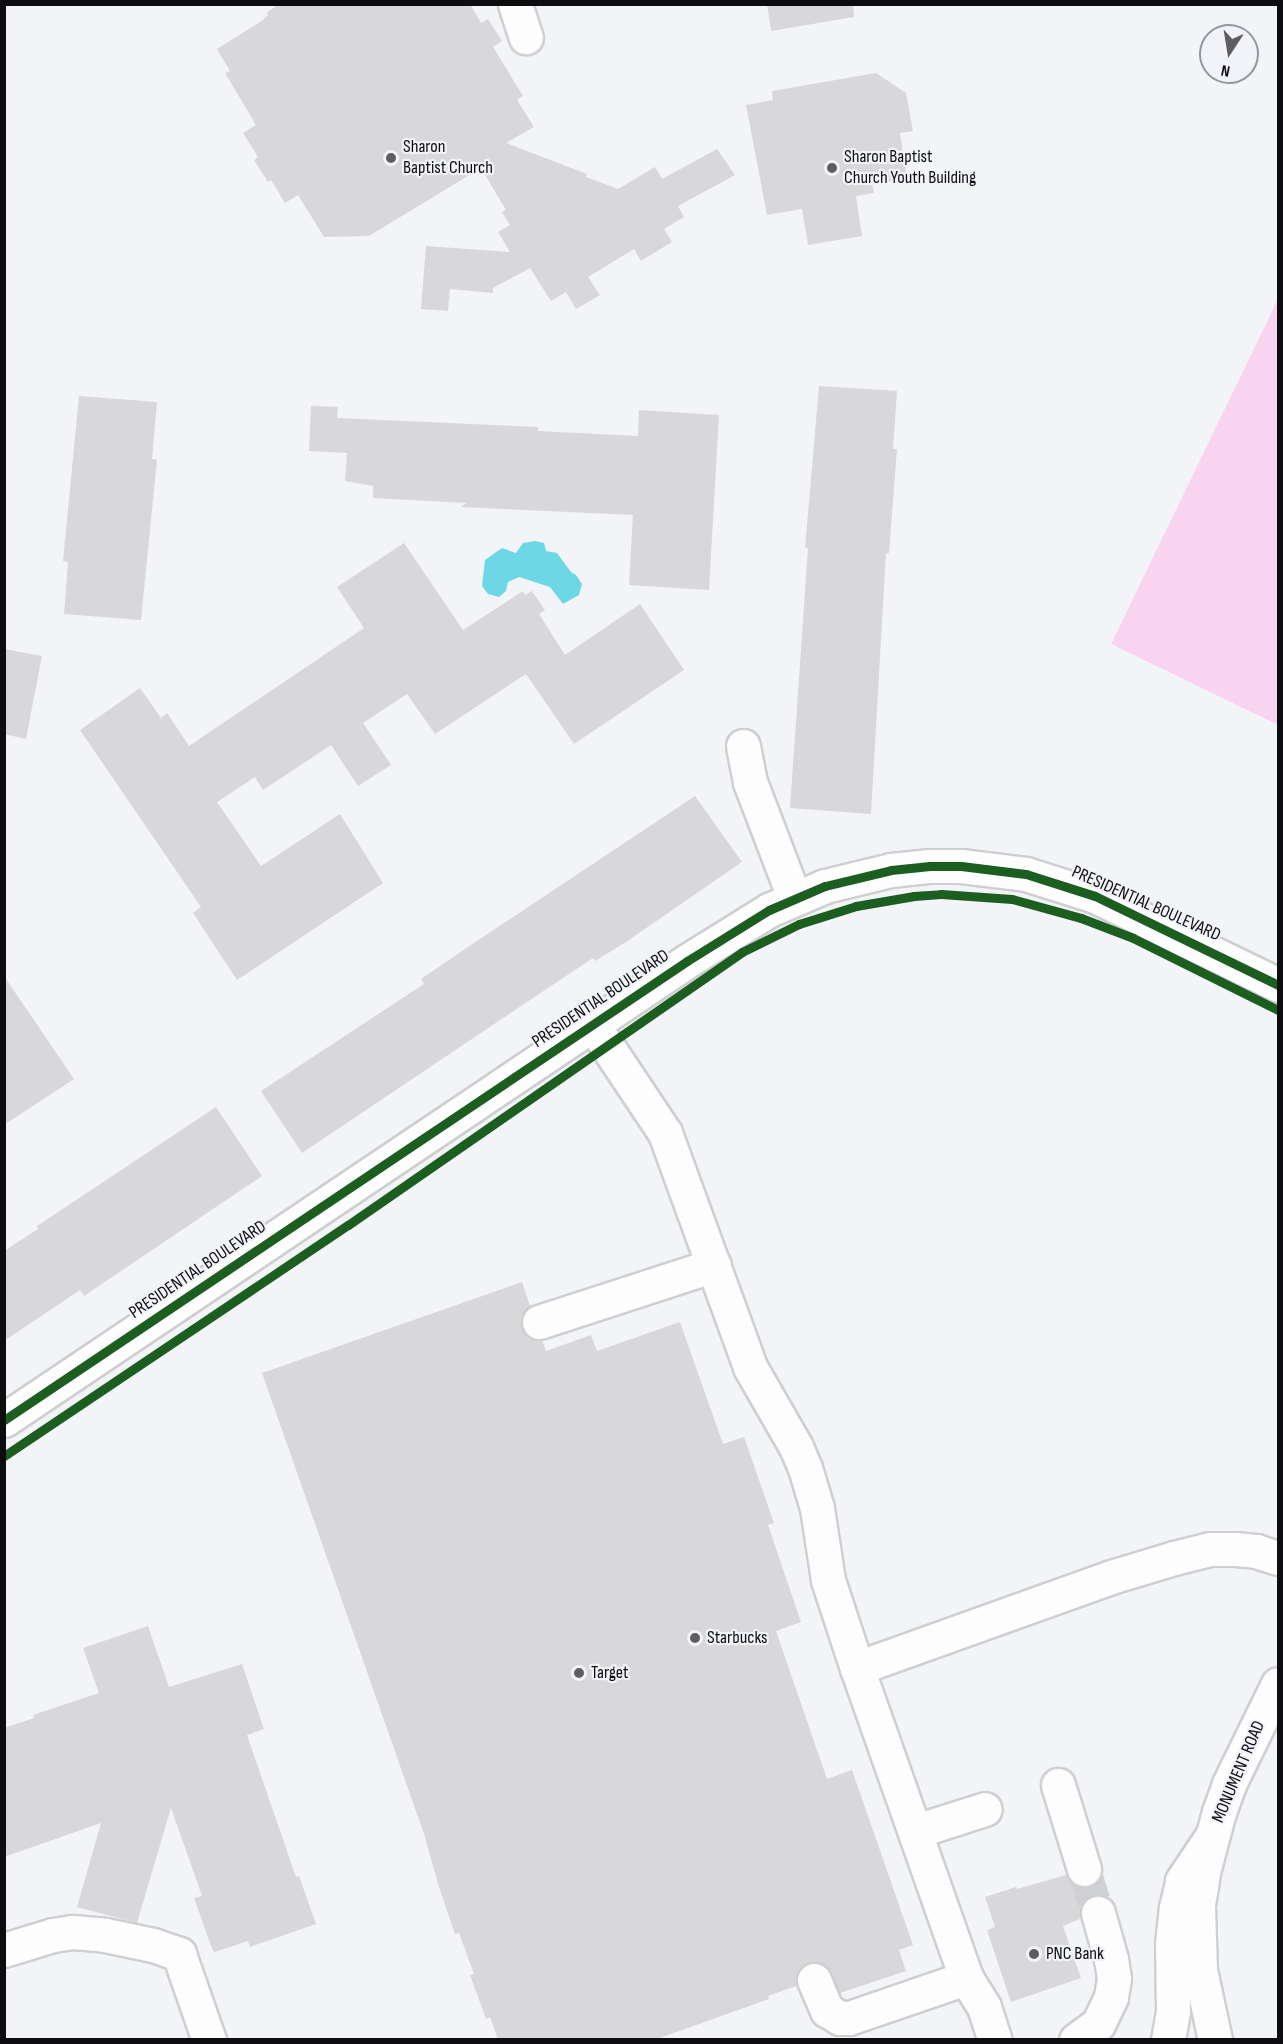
<!DOCTYPE html>
<style>
body{margin:0}
#map{position:relative;width:1283px;height:2044px;overflow:hidden;background:#f3f4f7;font-family:"Sofia Sans Condensed",sans-serif}
div>[style]{position:absolute}
.green>*{inset:0;background:#f8d4f1}
.water>*{inset:0;background:#6ed7e5}
.building>*{inset:0;background:#d8d8db}
.minor-tunnel>*{height:33px;margin-top:-16.5px;transform-origin:0;background:repeating-linear-gradient(90deg,#d0d1d4 0 33px,transparent 0 49px)}
.roads{filter:drop-shadow(2px 0 #cecfd1) drop-shadow(-2px 0 #cecfd1) drop-shadow(0 2px #cecfd1) drop-shadow(0 -2px #cecfd1)}
.minor>*{height:33px;margin:-16.5px;padding:0 16.5px;transform-origin:16.5px;border-radius:16.5px;background:#fdfdfe}
.highway>*{height:33px;margin:-16.5px;padding:0 16.5px;transform-origin:16.5px;border-radius:16.5px;background:#fdfdfe}
.cycleway>*{height:9px;margin:-4.5px;padding:0 4.5px;transform-origin:4.5px;border-radius:4.5px;background:#1b5e20}
.dots>*{width:16px;height:16px;translate:-50% -50%;box-sizing:border-box;border:3px solid #f1f3f9;border-radius:50%}
span{translate:-50% -50%;white-space:nowrap;text-align:center;line-height:1.15;-webkit-text-stroke:4.5px #f1f3f9;paint-order:stroke}
.poi-label{font-size:18px;color:#0d0d10}
.left{translate:0 -50%;text-align:left}
.street-label{font-size:18px;color:#0d0d10}
.frame{position:absolute;inset:0;border:6px solid #0d0d10;pointer-events:none}
.north{position:absolute;left:1199px;top:24px;width:60px;height:60px;box-sizing:border-box;background:#f1f3f9;border:2px solid #96979c;border-radius:50%;rotate:192deg;font-size:16px;font-weight:700;line-height:24px;text-align:center;color:#0d0d10}
.north::after{content:'';display:block;margin:auto;width:21px;height:27px;background:#5e5e61;clip-path:polygon(50% 0,100% 100%,50% 72%,0 100%)}
</style>
<div id="map">
<div class="green">
<div style="clip-path:polygon(1278px 299px,1278px 725px,1111px 644px)"></div>
</div>
<div class="water">
<div style="clip-path:polygon(535px 541px,544px 543px,546px 551px,557px 553px,571px 572px,576px 575px,582px 584px,579px 595px,563px 604px,550px 587px,519px 577px,508px 582px,506px 591px,499px 597px,488px 594px,482px 586px,485px 560px,502px 548px,516px 553px,523px 543px)"></div>
</div>
<div class="building">
<div style="clip-path:polygon(280px 4px,470px 4px,481px 23px,488px 19px,502px 41px,493px 47px,523px 96px,517px 100px,534px 127px,506px 143px,587px 174px,586px 177px,618px 189px,655px 167px,662px 179px,717px 149px,735px 175px,678px 206px,684px 217px,664px 229px,672px 242px,641px 261px,634px 249px,588px 277px,600px 295px,576px 309px,566px 292px,551px 301px,530px 268px,493px 288px,493px 293px,450px 289px,448px 311px,421px 309px,426px 246px,510px 252px,498px 232px,510px 225px,502px 212px,506px 210px,481px 168px,369px 236px,324px 237px,298px 195px,285px 203px,271px 180px,268px 182px,254px 160px,258px 157px,243px 133px,256px 125px,225px 73px,230px 71px,217px 49px,263px 20px,268px 15px,267px 12px)"></div>
<div style="clip-path:polygon(767px 4px,853px 4px,854px 17px,771px 31px)"></div>
<div style="clip-path:polygon(876px 73px,906px 93px,913px 131px,900px 133px,907px 179px,872px 184px,874px 193px,856px 196px,862px 236px,808px 245px,802px 209px,767px 215px,746px 105px,773px 100px,772px 91px)"></div>
<div style="clip-path:polygon(819px 386px,897px 391px,893px 449px,897px 449px,889px 553px,886px 553px,871px 814px,790px 808px,808px 548px,805px 548px)"></div>
<div style="clip-path:polygon(79px 396px,157px 402px,152px 459px,157px 460px,141px 620px,64px 614px,68px 562px,63px 561px)"></div>
<div style="clip-path:polygon(311px 406px,338px 407px,337px 418px,538px 427px,538px 431px,638px 436px,639px 410px,719px 415px,709px 590px,629px 585px,633px 515px,461px 507px,466px 503px,373px 498px,373px 486px,345px 481px,347px 453px,309px 451px)"></div>
<div style="clip-path:polygon(404px 543px,463px 630px,523px 591px,525px 595px,532px 591px,545px 610px,539px 614px,565px 655px,640px 604px,684px 670px,574px 744px,526px 674px,435px 734px,407px 694px,363px 723px,391px 765px,358px 786px,331px 745px,263px 790px,255px 777px,217px 802px,261px 866px,340px 814px,383px 883px,237px 980px,193px 913px,201px 907px,80px 730px,140px 688px,161px 718px,167px 713px,189px 746px,364px 628px,337px 587px)"></div>
<div style="clip-path:polygon(4px 649px,42px 656px,26px 739px,4px 734px)"></div>
<div style="clip-path:polygon(695px 796px,742px 862px,626px 942px,595px 961px,593px 958px,527px 1002px,302px 1153px,261px 1091px,424px 984px,421px 979px,468px 947px)"></div>
<div style="clip-path:polygon(4px 976px,74px 1079px,4px 1125px)"></div>
<div style="clip-path:polygon(216px 1107px,262px 1176px,84px 1296px,80px 1290px,4px 1341px,4px 1251px,38px 1229px,37px 1226px)"></div>
<div style="clip-path:polygon(522px 1282px,530px 1306px,521px 1318px,521px 1328px,527px 1336px,542px 1340px,546px 1351px,591px 1335px,597px 1351px,680px 1322px,723px 1444px,744px 1437px,774px 1523px,768px 1525px,801px 1622px,776px 1631px,827px 1779px,852px 1770px,913px 1945px,899px 1950px,906px 1971px,840px 1993px,826px 1965px,817px 1962px,807px 1963px,799px 1969px,796px 1977px,796px 1986px,768px 1996px,769px 1999px,654px 2040px,498px 2040px,490px 2017px,486px 2019px,470px 1975px,474px 1974px,459px 1933px,455px 1934px,439px 1887px,424px 1834px,262px 1373px)"></div>
<div style="clip-path:polygon(148px 1626px,169px 1687px,242px 1664px,264px 1729px,247px 1735px,296px 1877px,299px 1876px,316px 1924px,250px 1947px,248px 1941px,215px 1952px,213px 1951px,194px 1898px,202px 1896px,171px 1808px,137px 1923px,77px 1907px,101px 1823px,4px 1857px,4px 1728px,34px 1718px,33px 1715px,99px 1693px,83px 1648px)"></div>
<div style="clip-path:polygon(1066px 1875px,1072px 1883px,1079px 1887px,1091px 1886px,1094px 1895px,1084px 1900px,1080px 1909px,1080px 1919px,1063px 1926px,1081px 1978px,1011px 2002px,987px 1930px,995px 1927px,985px 1897px,1016px 1887px,1017px 1889px)"></div>
</div>
<div class="minor-tunnel">
<div style="left:1084px;top:1869px;width:46px;rotate:72.3deg"></div>
</div>
<div class="roads">
<div class="minor">
<div style="left:515px;top:4px;width:35px;rotate:72deg"></div>
<div style="left:743px;top:746px;width:37px;rotate:79deg"></div>
<div style="left:750px;top:782px;width:123px;rotate:69.1deg"></div>
<div style="left:593px;top:1025px;width:130px;rotate:56.3deg"></div>
<div style="left:665px;top:1133px;width:249px;rotate:70deg"></div>
<div style="left:750px;top:1367px;width:92px;rotate:60.1deg"></div>
<div style="left:796px;top:1447px;width:23px;rotate:67deg"></div>
<div style="left:805px;top:1468px;width:42px;rotate:73.3deg"></div>
<div style="left:817px;top:1508px;width:73px;rotate:81.3deg"></div>
<div style="left:828px;top:1580px;width:93px;rotate:71.8deg"></div>
<div style="left:857px;top:1668px;width:329px;rotate:70.6deg"></div>
<div style="left:966px;top:1978px;width:34px;rotate:58deg"></div>
<div style="left:984px;top:2007px;width:35px;rotate:72deg"></div>
<div style="left:539px;top:1322px;width:184px;rotate:-18deg"></div>
<div style="left:4px;top:1420px;width:823px;rotate:-33.9deg"></div>
<div style="left:687px;top:961px;width:97px;rotate:-31.9deg"></div>
<div style="left:769px;top:910px;width:61px;rotate:-23.2deg"></div>
<div style="left:825px;top:886px;width:68px;rotate:-13.6deg"></div>
<div style="left:891px;top:870px;width:39px;rotate:-6deg"></div>
<div style="left:930px;top:866px;width:31px"></div>
<div style="left:961px;top:866px;width:65px;rotate:7deg"></div>
<div style="left:1026px;top:874px;width:72px;rotate:17.7deg"></div>
<div style="left:1095px;top:896px;width:203px;rotate:25.9deg"></div>
<div style="left:857px;top:1668px;width:270px;rotate:-19.7deg"></div>
<div style="left:1111px;top:1577px;width:66px;rotate:-16.8deg"></div>
<div style="left:1174px;top:1558px;width:37px;rotate:-14deg"></div>
<div style="left:1210px;top:1549px;width:25px"></div>
<div style="left:1235px;top:1549px;width:21px;rotate:5deg"></div>
<div style="left:1256px;top:1551px;width:23px;rotate:18deg"></div>
<div style="left:1058px;top:1785px;width:88px;rotate:72.8deg"></div>
<div style="left:916px;top:1831px;width:72px;rotate:-17.7deg"></div>
<div style="left:4px;top:1950px;width:51px;rotate:-17deg"></div>
<div style="left:53px;top:1935px;width:20px;rotate:-9deg"></div>
<div style="left:73px;top:1932px;width:32px;rotate:5deg"></div>
<div style="left:105px;top:1935px;width:49px;rotate:11.8deg"></div>
<div style="left:153px;top:1945px;width:28px;rotate:19deg"></div>
<div style="left:179px;top:1954px;width:91px;rotate:70.8deg"></div>
<div style="left:814px;top:1980px;width:33px;rotate:67deg"></div>
<div style="left:827px;top:2010px;width:15px;rotate:32deg"></div>
<div style="left:840px;top:2018px;width:9px"></div>
<div style="left:849px;top:2018px;width:124px;rotate:-18.9deg"></div>
<div style="left:1076px;top:2040px;width:27px;rotate:-36deg"></div>
<div style="left:1098px;top:2024px;width:30px;rotate:-64deg"></div>
<div style="left:1111px;top:1997px;width:19px;rotate:-81deg"></div>
<div style="left:1114px;top:1978px;width:19px;rotate:-99deg"></div>
<div style="left:1111px;top:1959px;width:48px;rotate:-105.8deg"></div>
<div style="left:1215px;top:2040px;width:72px;rotate:-102.1deg"></div>
<div style="left:1200px;top:1970px;width:65px;rotate:-91.8deg"></div>
<div style="left:1198px;top:1905px;width:33px;rotate:-81deg"></div>
<div style="left:1203px;top:1872px;width:62px;rotate:-75.1deg"></div>
<div style="left:1219px;top:1812px;width:30px;rotate:-70deg"></div>
<div style="left:1229px;top:1784px;width:111px;rotate:-63.9deg"></div>
</div>
<div class="highway">
<div style="left:1168px;top:2040px;width:28px;rotate:-80deg"></div>
<div style="left:1173px;top:2012px;width:68px;rotate:-90.8deg"></div>
<div style="left:1172px;top:1944px;width:36px;rotate:-84deg"></div>
<div style="left:1176px;top:1908px;width:28px;rotate:-77deg"></div>
<div style="left:1182px;top:1881px;width:54px;rotate:-56.3deg"></div>
</div>
</div>
<div class="cycleway">
<div style="left:4px;top:1420px;width:823px;rotate:-33.9deg"></div>
<div style="left:687px;top:961px;width:97px;rotate:-31.9deg"></div>
<div style="left:769px;top:910px;width:61px;rotate:-23.2deg"></div>
<div style="left:825px;top:886px;width:68px;rotate:-13.6deg"></div>
<div style="left:891px;top:870px;width:39px;rotate:-6deg"></div>
<div style="left:930px;top:866px;width:31px"></div>
<div style="left:961px;top:866px;width:65px;rotate:7deg"></div>
<div style="left:1026px;top:874px;width:72px;rotate:17.7deg"></div>
<div style="left:1095px;top:896px;width:203px;rotate:25.9deg"></div>
<div style="left:4px;top:1456px;width:414px;rotate:-33.9deg"></div>
<div style="left:348px;top:1225px;width:479px;rotate:-34.7deg"></div>
<div style="left:742px;top:952px;width:64px;rotate:-26.2deg"></div>
<div style="left:799px;top:924px;width:60px;rotate:-17.5deg"></div>
<div style="left:856px;top:906px;width:59px;rotate:-9.8deg"></div>
<div style="left:914px;top:896px;width:27px;rotate:-4deg"></div>
<div style="left:941px;top:894px;width:71px;rotate:4deg"></div>
<div style="left:1012px;top:899px;width:72px;rotate:15.4deg"></div>
<div style="left:1081px;top:918px;width:56px;rotate:21deg"></div>
<div style="left:1133px;top:938px;width:162px;rotate:26.4deg"></div>
</div>
<div class="dots">
<div style="left:391px;top:158px;background:#5e5e61"></div>
<div style="left:832px;top:168px;background:#5e5e61"></div>
<div style="left:695px;top:1638px;background:#5e5e61"></div>
<div style="left:579px;top:1673px;background:#5e5e61"></div>
<div style="left:1034px;top:1954px;background:#5e5e61"></div>
</div>
<div class="poi-label">
<span class="left" style="left:403px;top:158px">Sharon<br>Baptist Church</span>
<span class="left" style="left:844px;top:168px">Sharon Baptist<br>Church Youth Building</span>
<span class="left" style="left:707px;top:1638px">Starbucks</span>
<span class="left" style="left:591px;top:1673px">Target</span>
<span class="left" style="left:1046px;top:1954px">PNC Bank</span>
</div>
<div class="street-label">
<span style="left:1146px;top:904px;rotate:24deg">PRESIDENTIAL BOULEVARD</span>
<span style="left:601px;top:999px;rotate:-34deg">PRESIDENTIAL BOULEVARD</span>
<span style="left:198px;top:1270px;rotate:-34deg">PRESIDENTIAL BOULEVARD</span>
<span style="left:1239px;top:1772px;rotate:-67deg">MONUMENT ROAD</span>
</div>
<div class="frame"></div>
<div class="north">N</div>
</div>
